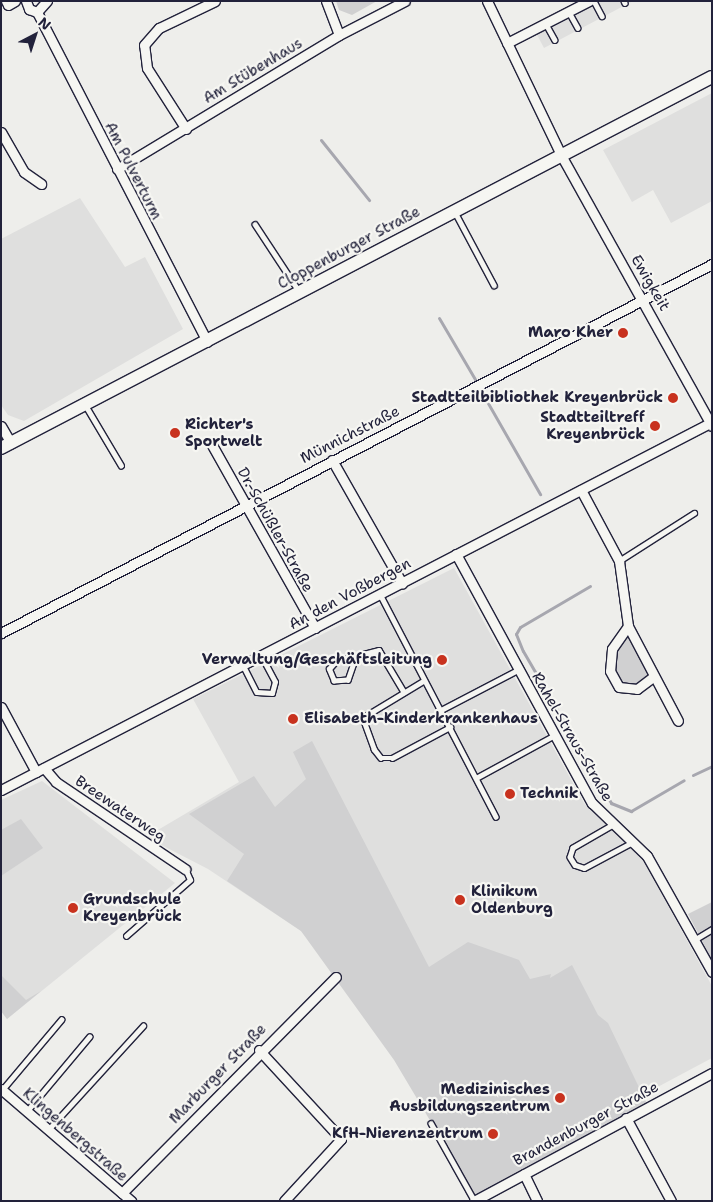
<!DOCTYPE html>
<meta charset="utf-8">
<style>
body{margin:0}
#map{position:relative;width:713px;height:1202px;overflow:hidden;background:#eeeeeb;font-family:"Shantell Sans",sans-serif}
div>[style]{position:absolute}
.built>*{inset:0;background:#dfdfde}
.green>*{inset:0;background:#d0d0d1}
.stream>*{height:3px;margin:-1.5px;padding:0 1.5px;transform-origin:1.5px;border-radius:1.5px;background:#a7a7af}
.roads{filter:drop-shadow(1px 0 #22223b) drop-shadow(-1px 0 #22223b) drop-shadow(0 1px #22223b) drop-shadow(0 -1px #22223b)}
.lane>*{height:4.5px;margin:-2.25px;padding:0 2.25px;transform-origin:2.25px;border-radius:2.25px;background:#f6f6f2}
.street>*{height:9px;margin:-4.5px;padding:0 4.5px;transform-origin:4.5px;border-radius:4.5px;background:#f6f6f2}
.secondary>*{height:12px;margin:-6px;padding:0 6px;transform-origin:6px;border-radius:6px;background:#f6f6f2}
.dots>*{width:14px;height:14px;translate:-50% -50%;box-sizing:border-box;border:2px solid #f6f6f2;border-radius:50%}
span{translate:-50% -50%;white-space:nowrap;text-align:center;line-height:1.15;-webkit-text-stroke:4.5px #f6f6f2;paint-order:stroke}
.street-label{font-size:15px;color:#22223b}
.poi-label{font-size:15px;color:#22223b;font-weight:700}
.right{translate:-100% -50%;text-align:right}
.left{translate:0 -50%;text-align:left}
.frame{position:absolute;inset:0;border:2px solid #22223b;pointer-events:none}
.north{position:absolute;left:10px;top:10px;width:50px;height:50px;-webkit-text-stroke:4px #f6f6f2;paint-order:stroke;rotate:40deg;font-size:14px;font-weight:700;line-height:20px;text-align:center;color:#22223b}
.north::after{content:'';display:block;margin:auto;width:18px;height:22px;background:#22223b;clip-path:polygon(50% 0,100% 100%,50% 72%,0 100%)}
</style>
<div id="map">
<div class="built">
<div style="clip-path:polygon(589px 1px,633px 1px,544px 48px,534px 29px)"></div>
<div style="clip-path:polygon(712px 93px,712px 201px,671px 223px,653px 190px,632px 202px,603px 150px)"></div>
<div style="clip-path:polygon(80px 198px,125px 267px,145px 257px,183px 329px,24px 421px,8px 415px,1px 405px,1px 239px)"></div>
<div style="clip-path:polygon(454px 568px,584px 803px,644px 862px,712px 986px,712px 1058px,470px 1187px,437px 1120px,372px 1013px,301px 931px,208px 869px,146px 837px,239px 782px,193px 699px)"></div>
<div style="clip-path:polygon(42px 781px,175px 883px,7px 1019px,1px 1011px,1px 800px)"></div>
</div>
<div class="green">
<div style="clip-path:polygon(336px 1px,377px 1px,352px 15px,339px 10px)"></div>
<div style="clip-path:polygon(628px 626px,654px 676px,637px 689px,619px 687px,610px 671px,612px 649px)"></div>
<div style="clip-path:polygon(312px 741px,429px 967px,468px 942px,519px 960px,530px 979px,551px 974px,550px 978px,572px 965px,598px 1015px,608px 1023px,648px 1106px,475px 1196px,394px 1060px,301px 931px,227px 881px,244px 854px,189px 814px,254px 776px,275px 807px,306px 779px,293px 752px)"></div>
<div style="clip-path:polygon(21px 819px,43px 848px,1px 876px,1px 830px)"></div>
<div style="clip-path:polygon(712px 902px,712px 960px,688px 914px)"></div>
<div style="clip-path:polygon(1px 975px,26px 1000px,41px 991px,7px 1019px,1px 1011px)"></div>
</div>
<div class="stream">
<div style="left:321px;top:140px;width:77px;rotate:51.3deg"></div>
<div style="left:439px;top:318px;width:71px;rotate:59.5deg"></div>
<div style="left:481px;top:391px;width:119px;rotate:60.2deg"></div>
<div style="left:590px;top:586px;width:81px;rotate:149.6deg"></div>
<div style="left:520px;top:627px;width:8px;rotate:120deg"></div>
<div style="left:516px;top:634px;width:18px;rotate:68deg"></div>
<div style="left:523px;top:651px;width:176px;rotate:59.9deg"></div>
<div style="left:611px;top:803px;width:22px;rotate:22deg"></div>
<div style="left:631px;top:811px;width:61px;rotate:-30.3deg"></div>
<div style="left:693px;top:775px;width:21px;rotate:-25deg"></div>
</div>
<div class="roads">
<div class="lane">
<div style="left:594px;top:1px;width:17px;rotate:62deg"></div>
<div style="left:624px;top:1px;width:2px;rotate:63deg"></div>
<div style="left:569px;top:12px;width:18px;rotate:61deg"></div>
<div style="left:546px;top:24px;width:18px;rotate:61deg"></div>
<div style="left:455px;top:212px;width:83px;rotate:61.9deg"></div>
<div style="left:255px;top:224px;width:80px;rotate:56.7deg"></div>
<div style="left:86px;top:406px;width:69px;rotate:59.3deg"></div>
<div style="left:619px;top:561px;width:89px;rotate:-32.6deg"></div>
<div style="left:380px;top:594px;width:251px;rotate:62.5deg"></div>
<div style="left:355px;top:660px;width:21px;rotate:109deg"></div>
<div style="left:348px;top:680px;width:14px;rotate:176deg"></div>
<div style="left:334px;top:681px;width:13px;rotate:-113deg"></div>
<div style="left:329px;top:669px;width:11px;rotate:-49deg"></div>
<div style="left:336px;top:661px;width:44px;rotate:-14.3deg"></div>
<div style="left:379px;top:650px;width:49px;rotate:59.2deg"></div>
<div style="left:243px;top:665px;width:30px;rotate:63deg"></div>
<div style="left:257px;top:692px;width:15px;rotate:4deg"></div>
<div style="left:272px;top:693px;width:11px;rotate:-75deg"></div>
<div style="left:275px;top:682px;width:30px;rotate:-118deg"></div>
<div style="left:424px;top:681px;width:71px;rotate:148.8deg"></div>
<div style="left:363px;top:718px;width:33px;rotate:70deg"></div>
<div style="left:374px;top:749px;width:11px;rotate:52deg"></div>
<div style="left:381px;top:758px;width:11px"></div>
<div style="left:392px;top:758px;width:66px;rotate:-28.1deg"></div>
<div style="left:441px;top:710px;width:87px;rotate:-27.5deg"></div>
<div style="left:476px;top:778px;width:88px;rotate:-28.6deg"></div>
<div style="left:613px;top:825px;width:46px;rotate:150.1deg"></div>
<div style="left:573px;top:848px;width:9px;rotate:108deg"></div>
<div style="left:570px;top:857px;width:9px;rotate:58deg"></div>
<div style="left:575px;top:865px;width:9px;rotate:18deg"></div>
<div style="left:584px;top:868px;width:55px;rotate:-28deg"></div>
<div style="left:126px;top:936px;width:85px;rotate:-41.2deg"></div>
<div style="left:190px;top:880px;width:12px;rotate:-114deg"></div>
<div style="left:694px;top:940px;width:21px;rotate:-31deg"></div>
<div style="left:2px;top:1090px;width:92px;rotate:-49.9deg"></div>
<div style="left:27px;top:1111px;width:97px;rotate:-50deg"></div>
<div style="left:431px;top:1123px;width:88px;rotate:60.8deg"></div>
<div style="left:48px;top:1130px;width:141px;rotate:-47.6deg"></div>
</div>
<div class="street">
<div style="left:6px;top:1px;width:4px;rotate:63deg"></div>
<div style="left:8px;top:5px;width:8px;rotate:-30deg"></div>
<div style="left:26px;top:1px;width:9px;rotate:69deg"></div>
<div style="left:29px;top:9px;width:9px;rotate:21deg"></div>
<div style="left:37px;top:12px;width:15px;rotate:-48deg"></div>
<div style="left:326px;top:1px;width:36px;rotate:69deg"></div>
<div style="left:487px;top:1px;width:171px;rotate:64.3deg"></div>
<div style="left:561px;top:155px;width:310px;rotate:60.9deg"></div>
<div style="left:37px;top:12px;width:371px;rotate:62.7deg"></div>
<div style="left:507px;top:43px;width:92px;rotate:-27.1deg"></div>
<div style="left:186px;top:129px;width:72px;rotate:-122.6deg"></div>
<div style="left:147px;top:68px;width:23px;rotate:-97deg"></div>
<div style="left:144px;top:45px;width:23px;rotate:-49deg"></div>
<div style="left:159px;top:28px;width:62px;rotate:-25.7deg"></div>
<div style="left:1px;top:132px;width:46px;rotate:60.1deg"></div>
<div style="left:24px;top:172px;width:21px;rotate:35deg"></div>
<div style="left:117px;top:169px;width:259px;rotate:-31.1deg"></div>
<div style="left:339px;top:35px;width:74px;rotate:-27.3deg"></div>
<div style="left:1px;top:426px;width:20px;rotate:60deg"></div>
<div style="left:212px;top:445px;width:210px;rotate:60.6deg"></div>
<div style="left:332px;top:460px;width:142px;rotate:60.4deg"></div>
<div style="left:581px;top:490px;width:81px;rotate:61.8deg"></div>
<div style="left:619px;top:561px;width:66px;rotate:82.1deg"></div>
<div style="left:628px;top:626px;width:107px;rotate:62.2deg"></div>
<div style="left:456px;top:554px;width:284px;rotate:61.4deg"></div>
<div style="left:592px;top:803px;width:76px;rotate:43.9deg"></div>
<div style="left:647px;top:856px;width:133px;rotate:60.7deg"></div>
<div style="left:628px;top:626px;width:28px;rotate:125deg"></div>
<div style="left:612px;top:649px;width:22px;rotate:95deg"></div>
<div style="left:610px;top:671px;width:18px;rotate:61deg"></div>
<div style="left:619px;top:687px;width:18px;rotate:6deg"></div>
<div style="left:637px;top:689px;width:21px;rotate:-37deg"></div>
<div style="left:1px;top:633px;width:801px;rotate:-27.43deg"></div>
<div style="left:1px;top:707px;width:74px;rotate:61.7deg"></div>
<div style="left:44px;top:768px;width:18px;rotate:49deg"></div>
<div style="left:56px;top:782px;width:156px;rotate:34deg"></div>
<div style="left:1px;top:790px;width:801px;rotate:-27.37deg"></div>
<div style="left:259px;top:1050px;width:121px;rotate:47.3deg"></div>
<div style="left:341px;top:1139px;width:84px;rotate:132.6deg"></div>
<div style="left:1px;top:1089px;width:172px;rotate:40.7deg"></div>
<div style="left:626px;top:1118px;width:94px;rotate:61.5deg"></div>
<div style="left:524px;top:1174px;width:30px;rotate:64deg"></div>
<div style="left:122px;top:1193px;width:304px;rotate:-45.3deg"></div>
<div style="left:474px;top:1201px;width:270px;rotate:-28.3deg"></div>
</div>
<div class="secondary">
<div style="left:1px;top:448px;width:802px;rotate:-27.56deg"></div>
</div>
</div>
<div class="dots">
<div style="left:623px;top:333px;background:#c8321e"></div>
<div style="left:673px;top:398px;background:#c8321e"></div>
<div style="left:655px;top:426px;background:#c8321e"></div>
<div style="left:175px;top:433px;background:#c8321e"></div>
<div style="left:442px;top:660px;background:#c8321e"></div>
<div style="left:293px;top:719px;background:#c8321e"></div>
<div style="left:510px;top:794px;background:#c8321e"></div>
<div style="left:460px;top:900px;background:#c8321e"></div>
<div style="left:73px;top:908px;background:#c8321e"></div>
<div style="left:560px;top:1098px;background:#c8321e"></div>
<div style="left:493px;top:1134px;background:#c8321e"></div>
</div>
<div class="street-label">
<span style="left:253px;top:71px;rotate:-31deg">Am Stübenhaus</span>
<span style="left:133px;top:171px;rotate:63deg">Am Pulverturm</span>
<span style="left:349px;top:248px;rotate:-28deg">Cloppenburger Straße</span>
<span style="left:650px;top:283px;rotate:60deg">Ewigkeit</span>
<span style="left:350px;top:435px;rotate:-27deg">Münnichstraße</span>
<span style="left:275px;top:530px;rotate:61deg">Dr.-Schüßler-Straße</span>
<span style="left:350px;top:594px;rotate:-28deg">An den Voßbergen</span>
<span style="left:572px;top:737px;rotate:60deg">Rahel-Straus-Straße</span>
<span style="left:120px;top:809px;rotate:34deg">Breewaterweg</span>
<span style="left:218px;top:1074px;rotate:-46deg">Marburger Straße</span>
<span style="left:586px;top:1124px;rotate:-28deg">Brandenburger Straße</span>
<span style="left:75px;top:1135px;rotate:41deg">Klingenbergstraße</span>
</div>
<div class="poi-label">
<span class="right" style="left:613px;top:333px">Maro Kher</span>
<span class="right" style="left:663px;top:398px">Stadtteilbibliothek Kreyenbrück</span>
<span class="right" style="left:645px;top:426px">Stadtteiltreff<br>Kreyenbrück</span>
<span class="left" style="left:185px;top:433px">Richter's<br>Sportwelt</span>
<span class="right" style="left:432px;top:660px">Verwaltung/Geschäftsleitung</span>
<span class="left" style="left:304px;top:719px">Elisabeth-Kinderkrankenhaus</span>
<span class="left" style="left:520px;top:794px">Technik</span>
<span class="left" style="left:471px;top:900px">Klinikum<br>Oldenburg</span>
<span class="left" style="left:83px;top:908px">Grundschule<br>Kreyenbrück</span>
<span class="right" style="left:550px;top:1098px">Medizinisches<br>Ausbildungszentrum</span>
<span class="right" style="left:483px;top:1134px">KfH-Nierenzentrum</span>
</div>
<div class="frame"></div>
<div class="north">N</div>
</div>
